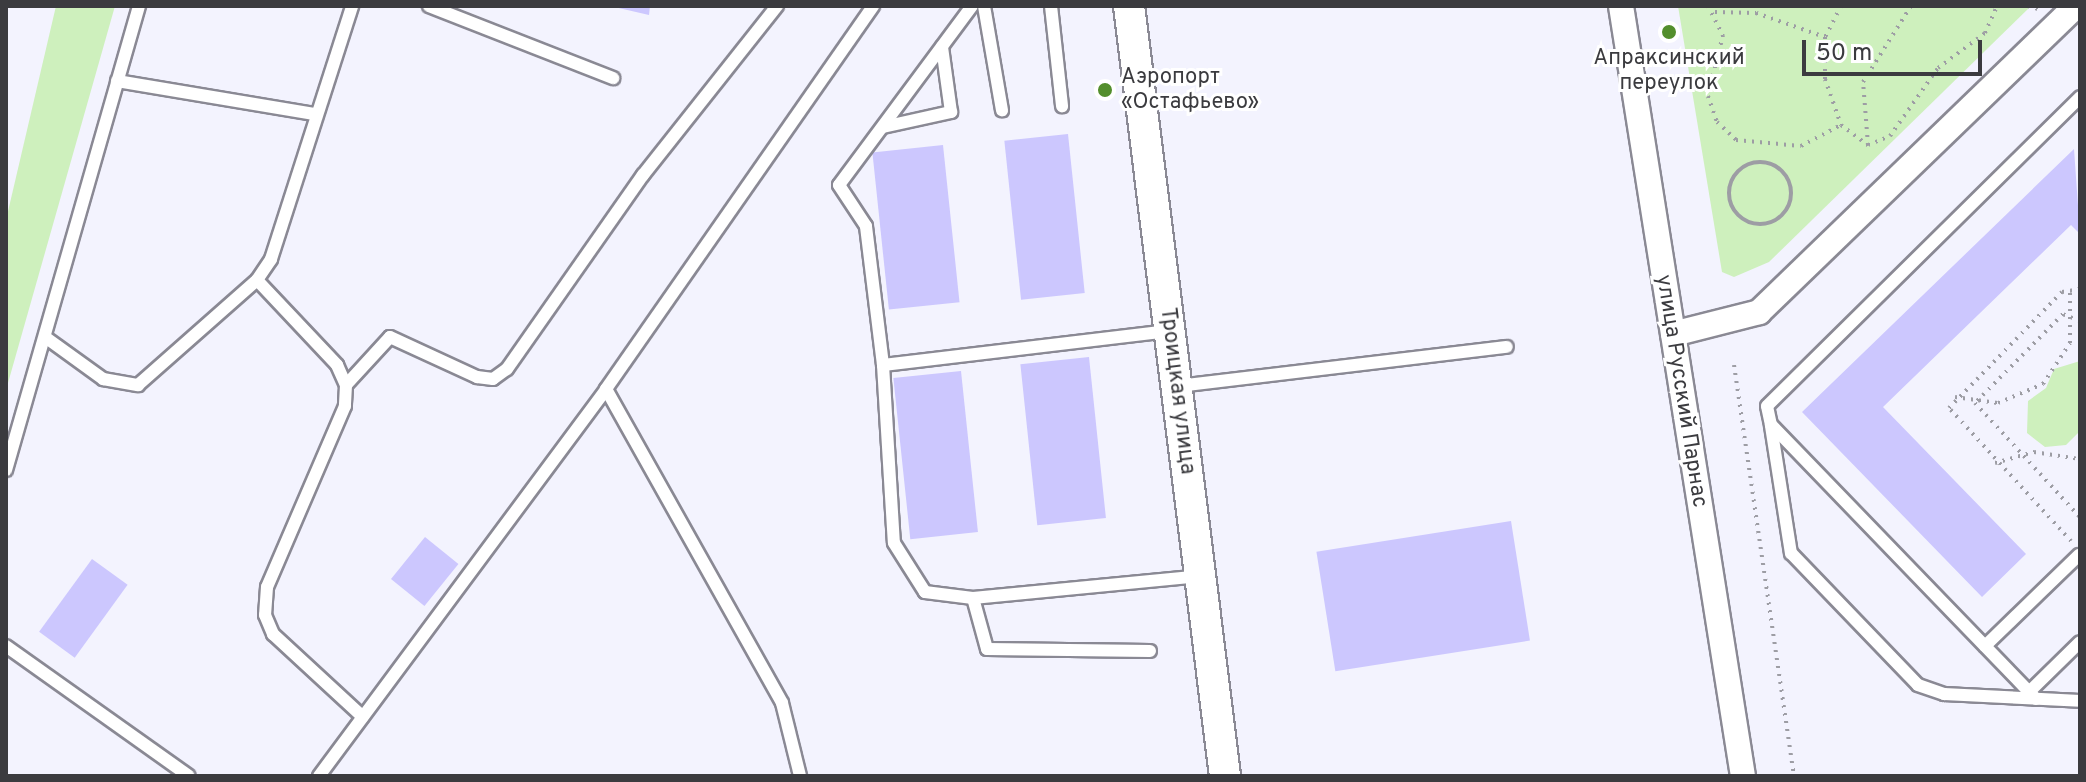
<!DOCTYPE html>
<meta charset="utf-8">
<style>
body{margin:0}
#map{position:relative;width:2086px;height:782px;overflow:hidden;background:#f3f3fe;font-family:Overpass,sans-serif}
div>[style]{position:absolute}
.green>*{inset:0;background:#cef0bd}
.building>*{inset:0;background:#ccc7fe;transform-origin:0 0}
.path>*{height:4px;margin-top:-2px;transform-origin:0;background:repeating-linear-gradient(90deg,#9d9da4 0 2px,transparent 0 8px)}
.path>.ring{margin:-2px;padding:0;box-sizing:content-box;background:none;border:4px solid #9d9da4;border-radius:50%}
.roads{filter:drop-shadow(2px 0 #8a8994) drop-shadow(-2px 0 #8a8994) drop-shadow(0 2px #8a8994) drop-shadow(0 -2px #8a8994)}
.service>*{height:12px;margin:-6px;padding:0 6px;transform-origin:6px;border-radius:6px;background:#fff}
.minor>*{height:24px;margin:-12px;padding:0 12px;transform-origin:12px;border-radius:12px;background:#fff}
.tertiary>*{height:30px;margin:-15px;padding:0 15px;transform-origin:15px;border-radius:15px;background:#fff}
.dots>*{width:22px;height:22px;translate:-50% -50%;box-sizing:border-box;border:4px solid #fff;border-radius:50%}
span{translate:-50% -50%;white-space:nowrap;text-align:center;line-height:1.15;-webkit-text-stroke:6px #fff;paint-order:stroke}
.poi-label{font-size:22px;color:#3b3b3f}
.left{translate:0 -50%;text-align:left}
.street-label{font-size:22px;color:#3b3b3f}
.frame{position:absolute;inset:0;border:8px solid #3b3b3f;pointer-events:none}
.scale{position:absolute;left:1802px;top:40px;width:180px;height:36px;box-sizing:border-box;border:4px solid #3b3b3f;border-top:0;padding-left:10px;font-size:24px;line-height:28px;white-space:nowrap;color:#3b3b3f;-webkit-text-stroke:6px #fff;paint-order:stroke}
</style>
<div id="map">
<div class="green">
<div style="clip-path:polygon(56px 6px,115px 6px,6px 390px,6px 220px)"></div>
<div style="clip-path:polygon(1678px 6px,2031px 6px,1769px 262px,1734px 277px,1722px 272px)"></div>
<div style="clip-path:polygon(2080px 361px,2080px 431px,2066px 445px,2045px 447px,2027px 433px,2028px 401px,2046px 388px,2054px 369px)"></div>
</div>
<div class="building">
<div style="clip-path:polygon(610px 6px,650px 6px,649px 15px)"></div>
<div style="left:1068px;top:134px;width:160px;height:64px;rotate:84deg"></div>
<div style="left:943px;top:145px;width:158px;height:71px;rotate:84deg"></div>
<div style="clip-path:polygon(2074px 149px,2080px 234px,2071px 225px,1883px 407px,2026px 554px,1982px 597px,1802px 412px)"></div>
<div style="left:1089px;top:357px;width:162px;height:69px;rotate:84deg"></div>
<div style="left:961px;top:371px;width:162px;height:68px;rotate:84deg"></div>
<div style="left:1511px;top:521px;width:121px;height:197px;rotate:81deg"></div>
<div style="left:425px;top:537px;width:43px;height:54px;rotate:39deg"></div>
<div style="left:92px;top:559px;width:44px;height:90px;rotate:36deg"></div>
</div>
<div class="path">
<div style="left:1708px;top:6px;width:33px;rotate:63deg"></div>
<div style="left:1723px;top:35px;width:63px;rotate:103.8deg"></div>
<div style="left:1708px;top:96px;width:28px;rotate:71deg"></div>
<div style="left:1717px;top:122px;width:26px;rotate:43deg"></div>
<div style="left:1736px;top:140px;width:65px;rotate:5.3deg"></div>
<div style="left:1801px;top:146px;width:45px;rotate:-27.7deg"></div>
<div style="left:1841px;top:6px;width:35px;rotate:117deg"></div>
<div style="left:1825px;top:37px;width:42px;rotate:90deg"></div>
<div style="left:1825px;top:79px;width:49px;rotate:70.8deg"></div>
<div style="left:1841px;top:125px;width:34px;rotate:37deg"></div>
<div style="left:1868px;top:145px;width:24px;rotate:-22deg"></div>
<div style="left:1890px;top:136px;width:83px;rotate:-54.8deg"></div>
<div style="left:1938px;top:68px;width:59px;rotate:-36.7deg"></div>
<div style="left:1985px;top:33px;width:30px;rotate:-66deg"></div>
<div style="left:2028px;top:6px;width:14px;rotate:17deg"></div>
<div style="left:1715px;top:12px;width:41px;rotate:1.4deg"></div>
<div style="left:1756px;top:13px;width:73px;rotate:19.2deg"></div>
<div style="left:1868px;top:145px;width:63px;rotate:-94.5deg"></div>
<div style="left:1863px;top:82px;width:90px;rotate:-57.7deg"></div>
<div class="ring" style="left:1729px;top:162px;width:58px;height:58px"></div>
<div style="left:2080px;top:321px;width:18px;rotate:-158deg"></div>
<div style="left:2063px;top:314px;width:125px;rotate:134.7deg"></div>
<div style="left:1975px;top:403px;width:155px;rotate:47.4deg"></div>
<div style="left:1734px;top:365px;width:415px;rotate:81.7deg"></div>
<div style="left:1955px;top:397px;width:43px;rotate:7.9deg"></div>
<div style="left:1998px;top:403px;width:49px;rotate:-22.9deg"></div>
<div style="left:2043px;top:384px;width:49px;rotate:-56.6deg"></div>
<div style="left:2070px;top:343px;width:55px;rotate:-90deg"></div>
<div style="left:1995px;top:463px;width:41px;rotate:-15.8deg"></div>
<div style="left:2034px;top:452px;width:47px;rotate:8.7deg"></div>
<div style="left:2071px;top:541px;width:180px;rotate:-132.5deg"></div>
<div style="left:1949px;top:408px;width:162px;rotate:-45.8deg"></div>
<div style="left:2062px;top:292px;width:18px;rotate:-9deg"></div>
</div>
<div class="roads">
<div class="service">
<div style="left:429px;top:6px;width:198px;rotate:21.4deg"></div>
<div style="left:984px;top:6px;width:106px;rotate:80.2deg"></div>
<div style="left:1051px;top:6px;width:101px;rotate:83.7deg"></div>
<div style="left:117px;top:81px;width:200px;rotate:9.5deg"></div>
<div style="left:883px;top:127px;width:70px;rotate:-12.4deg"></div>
<div style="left:951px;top:112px;width:66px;rotate:-97.9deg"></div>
<div style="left:257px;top:280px;width:117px;rotate:46.7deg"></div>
<div style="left:337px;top:365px;width:22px;rotate:66deg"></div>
<div style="left:346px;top:385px;width:21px;rotate:93deg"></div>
<div style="left:345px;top:406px;width:197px;rotate:113.3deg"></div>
<div style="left:267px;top:587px;width:28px;rotate:94deg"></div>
<div style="left:265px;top:615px;width:21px;rotate:67deg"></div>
<div style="left:273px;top:634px;width:122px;rotate:42.7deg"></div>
<div style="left:1169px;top:331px;width:288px;rotate:173.2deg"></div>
<div style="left:883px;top:365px;width:178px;rotate:86.5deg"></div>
<div style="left:894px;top:543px;width:58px;rotate:57.7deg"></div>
<div style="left:925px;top:592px;width:48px;rotate:7.1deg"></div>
<div style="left:973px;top:598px;width:228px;rotate:-5.5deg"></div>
<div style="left:45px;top:337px;width:72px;rotate:35.9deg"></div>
<div style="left:103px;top:379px;width:36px;rotate:10deg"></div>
<div style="left:138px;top:385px;width:159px;rotate:-41.4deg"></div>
<div style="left:257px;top:280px;width:25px;rotate:-56deg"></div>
<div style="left:271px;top:259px;width:266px;rotate:-72.2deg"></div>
<div style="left:883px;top:365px;width:140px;rotate:-97deg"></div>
<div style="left:866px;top:226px;width:49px;rotate:-123.4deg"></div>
<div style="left:839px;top:185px;width:223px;rotate:-53.4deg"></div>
<div style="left:346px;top:385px;width:65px;rotate:-47.5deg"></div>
<div style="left:390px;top:337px;width:96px;rotate:24.7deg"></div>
<div style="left:477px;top:377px;width:16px;rotate:7deg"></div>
<div style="left:493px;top:379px;width:17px;rotate:-36deg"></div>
<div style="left:507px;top:369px;width:237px;rotate:-55deg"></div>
<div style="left:643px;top:175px;width:216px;rotate:-51.6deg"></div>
<div style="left:1178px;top:386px;width:331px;rotate:-6.8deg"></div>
<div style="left:606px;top:389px;width:360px;rotate:60.7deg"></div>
<div style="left:782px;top:703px;width:75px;rotate:76.1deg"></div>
<div style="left:1771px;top:426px;width:129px;rotate:81.1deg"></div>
<div style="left:1791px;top:553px;width:183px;rotate:46.1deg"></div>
<div style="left:1918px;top:685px;width:28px;rotate:19deg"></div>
<div style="left:1944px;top:694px;width:136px;rotate:2.9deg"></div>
<div style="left:6px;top:470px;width:483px;rotate:-74deg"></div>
<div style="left:973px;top:598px;width:53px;rotate:74.6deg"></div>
<div style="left:987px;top:649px;width:163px;rotate:0.7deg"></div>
<div style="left:6px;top:646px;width:224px;rotate:35.4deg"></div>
<div style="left:1985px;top:646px;width:131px;rotate:-44.1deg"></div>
<div style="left:2029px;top:692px;width:71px;rotate:-44.4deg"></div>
<div style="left:2036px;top:699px;width:381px;rotate:-134deg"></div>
<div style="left:1771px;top:425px;width:19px;rotate:-102deg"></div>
<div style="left:1767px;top:406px;width:440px;rotate:-44.6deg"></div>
<div style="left:319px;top:776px;width:482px;rotate:-53.4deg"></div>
<div style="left:606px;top:389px;width:467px;rotate:-55.1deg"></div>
</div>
<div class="minor">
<div style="left:1621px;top:6px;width:780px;rotate:81deg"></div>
<div style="left:1673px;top:334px;width:89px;rotate:-14.3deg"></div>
<div style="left:1759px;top:312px;width:441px;rotate:-44deg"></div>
</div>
<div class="tertiary">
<div style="left:1129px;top:6px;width:776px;rotate:82.89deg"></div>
</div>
</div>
<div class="dots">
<div style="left:1669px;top:32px;background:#538e2c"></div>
<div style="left:1105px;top:90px;background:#538e2c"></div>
</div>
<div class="poi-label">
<span style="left:1669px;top:71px">Апраксинский<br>переулок</span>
<span class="left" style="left:1121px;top:90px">Аэропорт<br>«Остафьево»</span>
</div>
<div class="street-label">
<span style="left:1177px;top:391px;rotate:83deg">Троицкая улица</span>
<span style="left:1681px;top:391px;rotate:81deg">улица Русский Парнас</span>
</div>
<div class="frame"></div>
<div class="scale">50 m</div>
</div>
